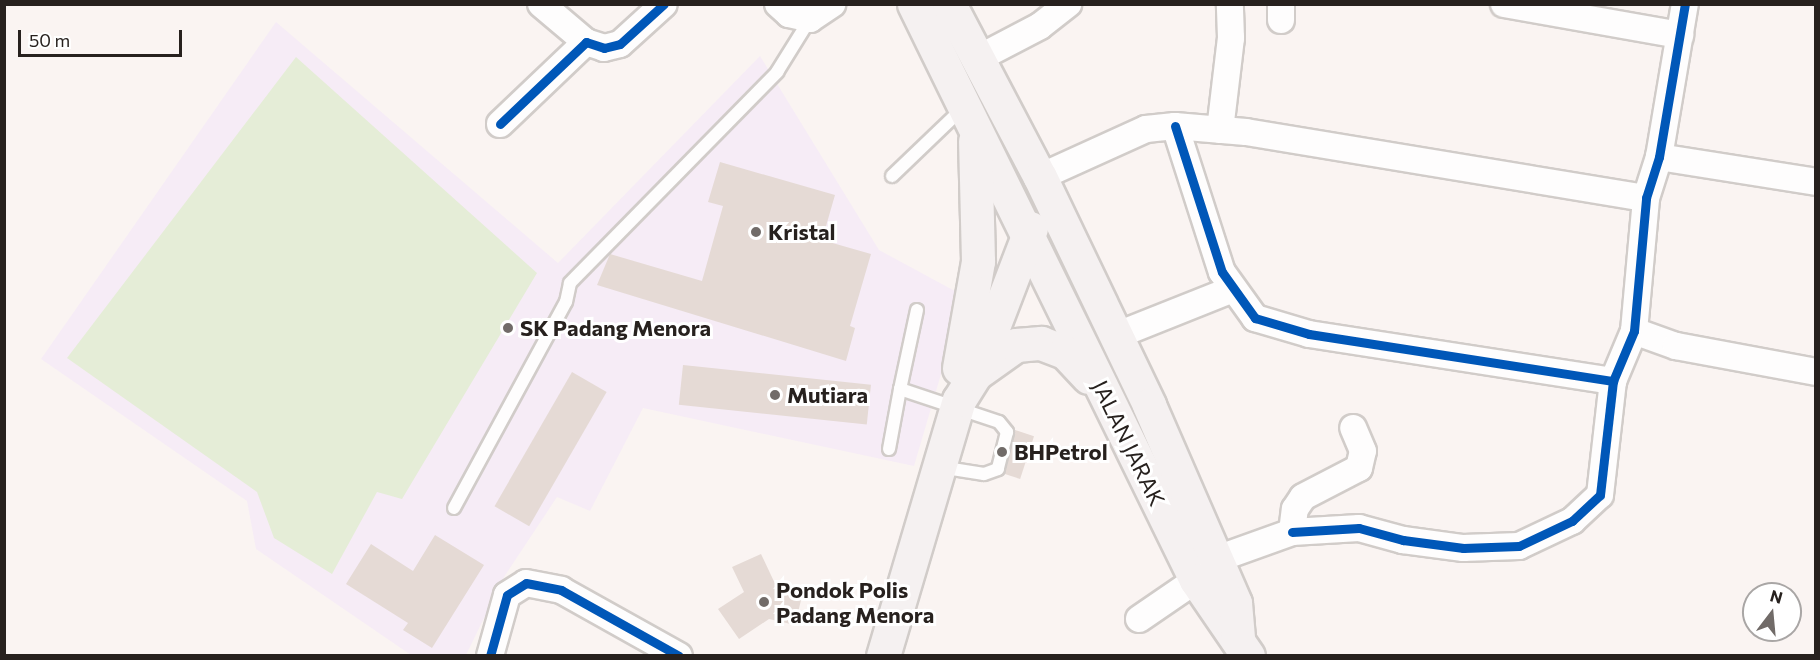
<!DOCTYPE html>
<style>
body{margin:0}
#map{position:relative;width:1820px;height:660px;overflow:hidden;background:#faf4f2;font-family:Commissioner,sans-serif}
div>[style]{position:absolute}
.education>*{inset:0;background:#f6ecf6}
.green>*{inset:0;background:#e5edd7}
.building>*{inset:0;background:#e5dad5;transform-origin:0 0}
.roads{filter:drop-shadow(2px 0 #d1ccc9) drop-shadow(-2px 0 #d1ccc9) drop-shadow(0 2px #d1ccc9) drop-shadow(0 -2px #d1ccc9)}
.lane>*{height:12px;margin:-6px;padding:0 6px;transform-origin:6px;border-radius:6px;background:#fefdfd}
.street>*{height:26px;margin:-13px;padding:0 13px;transform-origin:13px;border-radius:13px;background:#fefdfd}
.secondary>*{height:33px;margin:-16.5px;padding:0 16.5px;transform-origin:16.5px;border-radius:16.5px;background:#f5f1f1}
.cycleway>*{height:9px;margin:-4.5px;padding:0 4.5px;transform-origin:4.5px;border-radius:4.5px;background:#0057b8}
.dots>*{width:16px;height:16px;translate:-50% -50%;box-sizing:border-box;border:3px solid #fff;border-radius:50%}
span{translate:-50% -50%;white-space:nowrap;text-align:center;line-height:1.15;-webkit-text-stroke:6px #fff;paint-order:stroke}
.poi-label{font-size:22px;color:#27211e;font-weight:700}
.left{translate:0 -50%;text-align:left}
.street-label{font-size:22px;color:#27211e}
.frame{position:absolute;inset:0;border:6px solid #27211e;pointer-events:none}
.north{position:absolute;left:1742px;top:582px;width:60px;height:60px;box-sizing:border-box;background:#fff;border:2px solid #a9a6a5;border-radius:50%;rotate:16deg;font-size:16px;font-weight:700;line-height:24px;text-align:center;color:#27211e}
.north::after{content:'';display:block;margin:auto;width:21px;height:27px;background:#716b68;clip-path:polygon(50% 0,100% 100%,50% 72%,0 100%)}
.scale{position:absolute;left:18px;top:30px;width:164px;height:27px;box-sizing:border-box;border:3px solid #27211e;border-top:0;padding-left:8px;font-size:18px;line-height:21px;white-space:nowrap;color:#27211e;-webkit-text-stroke:4px #fff;paint-order:stroke}
</style>
<div id="map">
<div class="education">
<div style="clip-path:polygon(276px 22px,558px 263px,760px 56px,879px 250px,964px 296px,914px 466px,643px 408px,590px 511px,557px 497px,504px 577px,466px 655px,411px 655px,256px 549px,247px 501px,41px 359px)"></div>
</div>
<div class="green">
<div style="clip-path:polygon(296px 57px,537px 273px,402px 499px,377px 492px,332px 574px,274px 538px,257px 492px,67px 358px)"></div>
</div>
<div class="building">
<div style="clip-path:polygon(720px 162px,835px 195px,822px 240px,871px 254px,850px 326px,855px 328px,846px 361px,597px 285px,610px 254px,702px 281px,723px 206px,708px 202px)"></div>
<div style="left:683px;top:365px;width:189px;height:40px;rotate:6deg"></div>
<div style="left:572px;top:372px;width:40px;height:155px;rotate:30deg"></div>
<div style="left:1015px;top:430px;width:20px;height:45px;rotate:18deg"></div>
<div style="clip-path:polygon(435px 535px,484px 565px,432px 648px,403px 630px,408px 623px,346px 584px,371px 544px,413px 571px)"></div>
<div style="clip-path:polygon(761px 554px,778px 590px,802px 596px,795px 625px,769px 619px,739px 639px,718px 609px,744px 592px,732px 567px)"></div>
</div>
<div class="roads">
<div class="lane">
<div style="left:892px;top:176px;width:98px;rotate:-43.8deg"></div>
<div style="left:917px;top:310px;width:81px;rotate:102.1deg"></div>
<div style="left:900px;top:389px;width:104px;rotate:18.4deg"></div>
<div style="left:999px;top:422px;width:13px;rotate:51deg"></div>
<div style="left:1007px;top:432px;width:38px;rotate:104deg"></div>
<div style="left:998px;top:469px;width:15px;rotate:160deg"></div>
<div style="left:984px;top:474px;width:45px;rotate:-171deg"></div>
<div style="left:889px;top:449px;width:61px;rotate:-79.6deg"></div>
<div style="left:454px;top:508px;width:234px;rotate:-61.5deg"></div>
<div style="left:566px;top:302px;width:19px;rotate:-78deg"></div>
<div style="left:570px;top:283px;width:296px;rotate:-45.5deg"></div>
<div style="left:777px;top:72px;width:62px;rotate:-58.1deg"></div>
</div>
<div class="street">
<div style="left:541px;top:4px;width:59px;rotate:40.2deg"></div>
<div style="left:778px;top:4px;width:15px;rotate:42deg"></div>
<div style="left:789px;top:14px;width:22px;rotate:13deg"></div>
<div style="left:810px;top:19px;width:27px;rotate:-34deg"></div>
<div style="left:1504px;top:4px;width:179px;rotate:10deg"></div>
<div style="left:1281px;top:20px;width:16px;rotate:-90deg"></div>
<div style="left:977px;top:59px;width:71px;rotate:-27.6deg"></div>
<div style="left:1040px;top:26px;width:36px;rotate:-38deg"></div>
<div style="left:500px;top:124px;width:119px;rotate:-43.6deg"></div>
<div style="left:586px;top:42px;width:19px;rotate:18deg"></div>
<div style="left:604px;top:48px;width:16px;rotate:-14deg"></div>
<div style="left:620px;top:44px;width:59px;rotate:-42.3deg"></div>
<div style="left:1175px;top:126px;width:153px;rotate:72.2deg"></div>
<div style="left:1222px;top:272px;width:57px;rotate:54.3deg"></div>
<div style="left:1255px;top:318px;width:56px;rotate:16.5deg"></div>
<div style="left:1309px;top:334px;width:308px;rotate:8.8deg"></div>
<div style="left:1613px;top:381px;width:54px;rotate:-67.2deg"></div>
<div style="left:1634px;top:331px;width:134px;rotate:-84.8deg"></div>
<div style="left:1646px;top:198px;width:43px;rotate:-72.4deg"></div>
<div style="left:1659px;top:157px;width:155px;rotate:-80.4deg"></div>
<div style="left:1220px;top:130px;width:93px;rotate:-83.2deg"></div>
<div style="left:1231px;top:38px;width:34px;rotate:-92deg"></div>
<div style="left:1659px;top:157px;width:159px;rotate:9deg"></div>
<div style="left:1040px;top:177px;width:116px;rotate:-24.4deg"></div>
<div style="left:1146px;top:129px;width:29px;rotate:-6deg"></div>
<div style="left:1175px;top:126px;width:71px;rotate:4.8deg"></div>
<div style="left:1246px;top:132px;width:405px;rotate:9.4deg"></div>
<div style="left:1634px;top:331px;width:45px;rotate:19.7deg"></div>
<div style="left:1676px;top:346px;width:142px;rotate:10.5deg"></div>
<div style="left:1115px;top:336px;width:127px;rotate:-21.7deg"></div>
<div style="left:1292px;top:532px;width:67px;rotate:-3.4deg"></div>
<div style="left:1359px;top:528px;width:46px;rotate:15.3deg"></div>
<div style="left:1403px;top:540px;width:61px;rotate:7.6deg"></div>
<div style="left:1463px;top:548px;width:56px;rotate:-2deg"></div>
<div style="left:1519px;top:546px;width:59px;rotate:-25.3deg"></div>
<div style="left:1572px;top:521px;width:38px;rotate:-43deg"></div>
<div style="left:1600px;top:495px;width:115px;rotate:-83.5deg"></div>
<div style="left:1217px;top:559px;width:80px;rotate:-19.8deg"></div>
<div style="left:1292px;top:532px;width:23px;rotate:-83deg"></div>
<div style="left:1295px;top:509px;width:14px;rotate:-56deg"></div>
<div style="left:1303px;top:497px;width:63px;rotate:-27.4deg"></div>
<div style="left:1359px;top:468px;width:17px;rotate:-77deg"></div>
<div style="left:1363px;top:451px;width:25px;rotate:-113deg"></div>
<div style="left:1139px;top:619px;width:69px;rotate:-34.4deg"></div>
<div style="left:490px;top:656px;width:63px;rotate:-74.4deg"></div>
<div style="left:507px;top:595px;width:22px;rotate:-32deg"></div>
<div style="left:526px;top:583px;width:36px;rotate:11deg"></div>
<div style="left:561px;top:590px;width:135px;rotate:29.2deg"></div>
</div>
<div class="secondary">
<div style="left:914px;top:4px;width:641px;rotate:63.91deg"></div>
<div style="left:1196px;top:580px;width:92px;rotate:55.6deg"></div>
<div style="left:949px;top:4px;width:195px;rotate:62.3deg"></div>
<div style="left:1040px;top:177px;width:253px;rotate:64.4deg"></div>
<div style="left:1149px;top:405px;width:216px;rotate:66.5deg"></div>
<div style="left:1235px;top:603px;width:34px;rotate:85deg"></div>
<div style="left:959px;top:368px;width:109px;rotate:-79.9deg"></div>
<div style="left:978px;top:261px;width:120px;rotate:-91.4deg"></div>
<div style="left:975px;top:374px;width:50px;rotate:-35.3deg"></div>
<div style="left:1016px;top:345px;width:25px;rotate:-5deg"></div>
<div style="left:1041px;top:343px;width:26px;rotate:21deg"></div>
<div style="left:1065px;top:352px;width:34px;rotate:47deg"></div>
<div style="left:883px;top:656px;width:267px;rotate:-73.5deg"></div>
<div style="left:959px;top:400px;width:31px;rotate:-58deg"></div>
<div style="left:975px;top:374px;width:156px;rotate:-69deg"></div>
</div>
</div>
<div class="cycleway">
<div style="left:500px;top:124px;width:119px;rotate:-43.6deg"></div>
<div style="left:586px;top:42px;width:19px;rotate:18deg"></div>
<div style="left:604px;top:48px;width:16px;rotate:-14deg"></div>
<div style="left:620px;top:44px;width:59px;rotate:-42.3deg"></div>
<div style="left:1175px;top:126px;width:153px;rotate:72.2deg"></div>
<div style="left:1222px;top:272px;width:57px;rotate:54.3deg"></div>
<div style="left:1255px;top:318px;width:56px;rotate:16.5deg"></div>
<div style="left:1309px;top:334px;width:308px;rotate:8.8deg"></div>
<div style="left:1613px;top:381px;width:54px;rotate:-67.2deg"></div>
<div style="left:1634px;top:331px;width:134px;rotate:-84.8deg"></div>
<div style="left:1646px;top:198px;width:43px;rotate:-72.4deg"></div>
<div style="left:1659px;top:157px;width:155px;rotate:-80.4deg"></div>
<div style="left:1292px;top:532px;width:67px;rotate:-3.4deg"></div>
<div style="left:1359px;top:528px;width:46px;rotate:15.3deg"></div>
<div style="left:1403px;top:540px;width:61px;rotate:7.6deg"></div>
<div style="left:1463px;top:548px;width:56px;rotate:-2deg"></div>
<div style="left:1519px;top:546px;width:59px;rotate:-25.3deg"></div>
<div style="left:1572px;top:521px;width:38px;rotate:-43deg"></div>
<div style="left:1600px;top:495px;width:115px;rotate:-83.5deg"></div>
<div style="left:490px;top:656px;width:63px;rotate:-74.4deg"></div>
<div style="left:507px;top:595px;width:22px;rotate:-32deg"></div>
<div style="left:526px;top:583px;width:36px;rotate:11deg"></div>
<div style="left:561px;top:590px;width:135px;rotate:29.2deg"></div>
</div>
<div class="dots">
<div style="left:756px;top:232px;background:#716b68"></div>
<div style="left:508px;top:328px;background:#716b68"></div>
<div style="left:775px;top:395px;background:#716b68"></div>
<div style="left:1002px;top:452px;background:#716b68"></div>
<div style="left:764px;top:602px;background:#716b68"></div>
</div>
<div class="poi-label">
<span class="left" style="left:768px;top:232px">Kristal</span>
<span class="left" style="left:520px;top:328px">SK Padang Menora</span>
<span class="left" style="left:787px;top:395px">Mutiara</span>
<span class="left" style="left:1014px;top:452px">BHPetrol</span>
<span class="left" style="left:776px;top:602px">Pondok Polis<br>Padang Menora</span>
</div>
<div class="street-label">
<span style="left:1129px;top:443px;rotate:64deg">JALAN JARAK</span>
</div>
<div class="frame"></div>
<div class="north">N</div>
<div class="scale">50 m</div>
</div>
